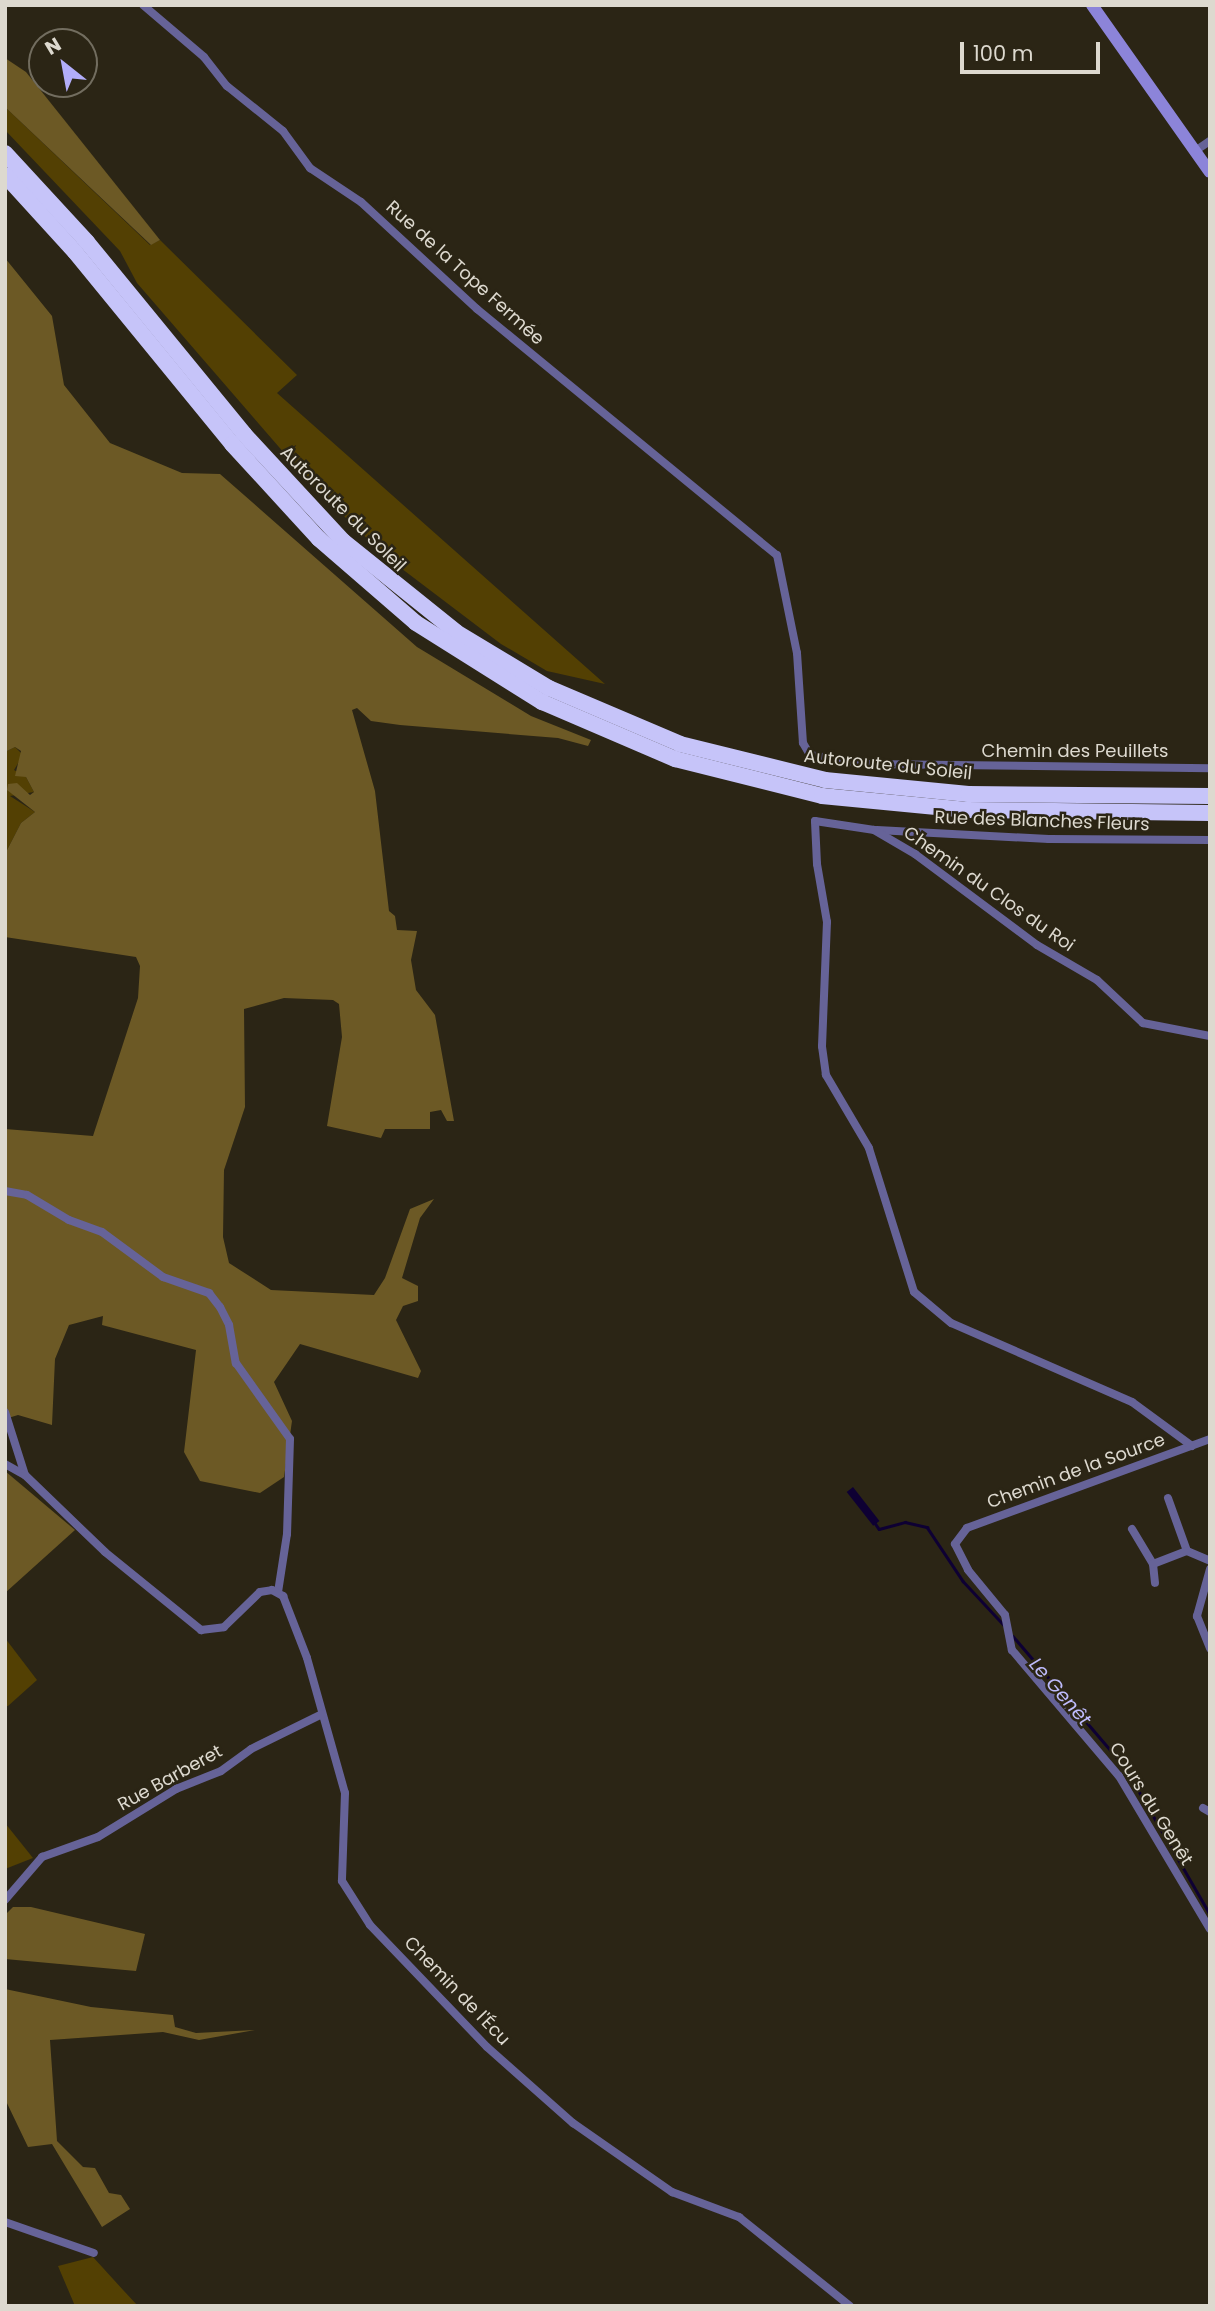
<!DOCTYPE html>
<meta charset="utf-8">
<style>
body{margin:0}
#map{position:relative;width:1215px;height:2311px;overflow:hidden;background:#2b2515;font-family:Poppins,sans-serif}
div>[style]{position:absolute}
.green>*{inset:0;background:#534003}
.forest>*{inset:0;background:#6c5925}
.water>*{inset:0;background:#0e0033;transform-origin:0 0}
.stream>*{height:2.5px;margin:-1.25px;padding:0 1.25px;transform-origin:1.25px;border-radius:1.25px;background:#0e0033}
.minor>*{height:8px;margin:-4px;padding:0 4px;transform-origin:4px;border-radius:4px;background:#666398}
.secondary>*{height:12px;margin:-6px;padding:0 6px;transform-origin:6px;border-radius:6px;background:#8c84d9}
.motorway>*{height:16px;margin:-8px;padding:0 8px;transform-origin:8px;border-radius:8px;background:#c6c4f9}
span{translate:-50% -50%;white-space:nowrap;text-align:center;line-height:1.15;-webkit-text-stroke:5px #2b2515;paint-order:stroke}
.street-label{font-size:18px;color:#ddd9cf}
.water-label{font-size:19px;color:#bebbfc;font-style:italic}
.frame{position:absolute;inset:0;border:7px solid #ddd9cf;pointer-events:none}
.north{position:absolute;left:28px;top:28px;width:70px;height:70px;box-sizing:border-box;background:#2b2515;border:2px solid #726d5f;border-radius:50%;rotate:329deg;font-size:19px;font-weight:700;line-height:28px;text-align:center;color:#ddd9cf}
.north::after{content:'';display:block;margin:auto;width:24px;height:32px;background:#b2adf9;clip-path:polygon(50% 0,100% 100%,50% 72%,0 100%)}
.scale{position:absolute;left:960px;top:42px;width:140px;height:32px;box-sizing:border-box;border:4px solid #ddd9cf;border-top:0;padding-left:9px;font-size:21px;line-height:24px;white-space:nowrap;color:#ddd9cf;-webkit-text-stroke:5px #2b2515;paint-order:stroke}
</style>
<div id="map">
<div class="green">
<div style="clip-path:polygon(5px 107px,150px 245px,160px 240px,297px 375px,277px 393px,605px 684px,547px 671px,501px 644px,385px 556px,311px 484px,137px 283px,120px 251px,5px 130px)"></div>
<div style="clip-path:polygon(15px 747px,23px 755px,14px 770px,26px 777px,34px 792px,10px 796px,35px 812px,21px 823px,5px 854px,5px 752px)"></div>
<div style="clip-path:polygon(5px 1638px,37px 1680px,8px 1706px,5px 1706px)"></div>
<div style="clip-path:polygon(5px 1823px,33px 1858px,5px 1869px)"></div>
<div style="clip-path:polygon(93px 2257px,124px 2291px,138px 2306px,75px 2306px,58px 2266px)"></div>
</div>
<div class="forest">
<div style="clip-path:polygon(5px 58px,26px 72px,160px 240px,151px 245px,5px 107px)"></div>
<div style="clip-path:polygon(5px 258px,52px 316px,64px 385px,110px 443px,182px 473px,220px 474px,417px 647px,531px 716px,591px 740px,588px 746px,558px 738px,400px 725px,371px 721px,357px 708px,352px 710px,375px 791px,389px 911px,395px 916px,397px 930px,417px 931px,411px 960px,416px 990px,435px 1015px,454px 1121px,447px 1121px,441px 1110px,430px 1112px,430px 1129px,385px 1129px,381px 1138px,327px 1126px,342px 1037px,339px 1004px,333px 1000px,284px 998px,244px 1009px,245px 1107px,224px 1170px,223px 1237px,229px 1263px,271px 1290px,374px 1295px,385px 1278px,410px 1209px,434px 1199px,420px 1218px,402px 1278px,418px 1286px,418px 1301px,403px 1306px,396px 1320px,421px 1371px,418px 1378px,300px 1344px,274px 1382px,292px 1421px,284px 1477px,260px 1493px,200px 1481px,184px 1452px,196px 1350px,102px 1325px,103px 1316px,69px 1325px,55px 1359px,52px 1425px,18px 1415px,5px 1419px,5px 1129px,93px 1136px,138px 998px,140px 966px,136px 957px,5px 937px,5px 854px,21px 823px,35px 812px,7px 790px,8px 784px,17px 783px,30px 795px,34px 792px,26px 777px,15px 776px,21px 751px,15px 747px,5px 752px)"></div>
<div style="clip-path:polygon(5px 1471px,75px 1530px,5px 1593px)"></div>
<div style="clip-path:polygon(13px 1907px,31px 1907px,145px 1934px,136px 1971px,5px 1959px,5px 1915px)"></div>
<div style="clip-path:polygon(5px 1989px,91px 2007px,173px 2015px,175px 2027px,196px 2033px,255px 2030px,199px 2040px,163px 2032px,50px 2040px,57px 2141px,83px 2167px,95px 2168px,109px 2193px,121px 2195px,130px 2209px,102px 2227px,52px 2144px,28px 2147px,5px 2099px)"></div>
</div>
<div class="water">
<div style="left:853px;top:1487px;width:43px;height:8px;rotate:52deg"></div>
</div>
<div class="stream">
<div style="left:875px;top:1523px;width:7px;rotate:56deg"></div>
<div style="left:879px;top:1529px;width:27px;rotate:-15deg"></div>
<div style="left:905px;top:1522px;width:23px;rotate:13deg"></div>
<div style="left:927px;top:1527px;width:65px;rotate:56.3deg"></div>
<div style="left:963px;top:1581px;width:60px;rotate:47deg"></div>
<div style="left:1013px;top:1636px;width:172px;rotate:49.5deg"></div>
<div style="left:1125px;top:1767px;width:170px;rotate:60deg"></div>
</div>
<div class="minor">
<div style="left:143px;top:5px;width:80px;rotate:40.4deg"></div>
<div style="left:204px;top:57px;width:37px;rotate:52deg"></div>
<div style="left:227px;top:86px;width:72px;rotate:38.8deg"></div>
<div style="left:283px;top:131px;width:46px;rotate:53.9deg"></div>
<div style="left:310px;top:168px;width:61px;rotate:33.7deg"></div>
<div style="left:361px;top:202px;width:158px;rotate:42.7deg"></div>
<div style="left:477px;top:309px;width:388px;rotate:39.4deg"></div>
<div style="left:777px;top:555px;width:100px;rotate:78.5deg"></div>
<div style="left:797px;top:653px;width:90px;rotate:86.2deg"></div>
<div style="left:803px;top:743px;width:14px;rotate:60deg"></div>
<div style="left:810px;top:755px;width:58px;rotate:9deg"></div>
<div style="left:867px;top:764px;width:343px;rotate:0.7deg"></div>
<div style="left:1195px;top:151px;width:18px;rotate:-34deg"></div>
<div style="left:877px;top:830px;width:172px;rotate:3deg"></div>
<div style="left:1049px;top:839px;width:161px;rotate:0.4deg"></div>
<div style="left:5px;top:1191px;width:22px;rotate:10deg"></div>
<div style="left:27px;top:1195px;width:49px;rotate:30.8deg"></div>
<div style="left:69px;top:1220px;width:35px;rotate:20deg"></div>
<div style="left:102px;top:1232px;width:76px;rotate:36.4deg"></div>
<div style="left:163px;top:1277px;width:49px;rotate:19.2deg"></div>
<div style="left:209px;top:1293px;width:18px;rotate:52deg"></div>
<div style="left:220px;top:1307px;width:20px;rotate:63deg"></div>
<div style="left:229px;top:1325px;width:39px;rotate:80deg"></div>
<div style="left:236px;top:1363px;width:93px;rotate:54.6deg"></div>
<div style="left:290px;top:1439px;width:95px;rotate:91.8deg"></div>
<div style="left:287px;top:1534px;width:59px;rotate:98.8deg"></div>
<div style="left:5px;top:1412px;width:66px;rotate:72.4deg"></div>
<div style="left:1210px;top:1439px;width:259px;rotate:159.9deg"></div>
<div style="left:967px;top:1528px;width:20px;rotate:127deg"></div>
<div style="left:955px;top:1544px;width:29px;rotate:63deg"></div>
<div style="left:968px;top:1570px;width:58px;rotate:50.6deg"></div>
<div style="left:1005px;top:1615px;width:36px;rotate:79deg"></div>
<div style="left:1012px;top:1650px;width:165px;rotate:49.7deg"></div>
<div style="left:1119px;top:1776px;width:178px;rotate:59.3deg"></div>
<div style="left:1192px;top:1446px;width:74px;rotate:-143.7deg"></div>
<div style="left:1132px;top:1402px;width:197px;rotate:-156.4deg"></div>
<div style="left:951px;top:1323px;width:48px;rotate:-140deg"></div>
<div style="left:914px;top:1292px;width:151px;rotate:-107.4deg"></div>
<div style="left:869px;top:1148px;width:85px;rotate:-120.5deg"></div>
<div style="left:826px;top:1075px;width:29px;rotate:-98deg"></div>
<div style="left:822px;top:1046px;width:124px;rotate:-87.7deg"></div>
<div style="left:827px;top:922px;width:59px;rotate:-99.8deg"></div>
<div style="left:817px;top:864px;width:43px;rotate:-92.7deg"></div>
<div style="left:815px;top:821px;width:60px;rotate:8.7deg"></div>
<div style="left:874px;top:830px;width:48px;rotate:30.3deg"></div>
<div style="left:915px;top:854px;width:152px;rotate:36.7deg"></div>
<div style="left:1037px;top:945px;width:69px;rotate:30.3deg"></div>
<div style="left:1097px;top:980px;width:63px;rotate:43.1deg"></div>
<div style="left:1143px;top:1023px;width:68px;rotate:11deg"></div>
<div style="left:5px;top:1464px;width:23px;rotate:29deg"></div>
<div style="left:25px;top:1475px;width:111px;rotate:43.9deg"></div>
<div style="left:105px;top:1552px;width:124px;rotate:39.1deg"></div>
<div style="left:201px;top:1630px;width:23px;rotate:-7deg"></div>
<div style="left:224px;top:1627px;width:50px;rotate:-44.2deg"></div>
<div style="left:260px;top:1592px;width:12px;rotate:-9deg"></div>
<div style="left:272px;top:1590px;width:13px;rotate:29deg"></div>
<div style="left:283px;top:1596px;width:66px;rotate:68.8deg"></div>
<div style="left:307px;top:1658px;width:140px;rotate:74.3deg"></div>
<div style="left:345px;top:1793px;width:88px;rotate:92deg"></div>
<div style="left:342px;top:1881px;width:52px;rotate:57.5deg"></div>
<div style="left:370px;top:1925px;width:169px;rotate:46.2deg"></div>
<div style="left:487px;top:2047px;width:115px;rotate:41.5deg"></div>
<div style="left:573px;top:2123px;width:121px;rotate:34.9deg"></div>
<div style="left:672px;top:2192px;width:72px;rotate:20.5deg"></div>
<div style="left:739px;top:2217px;width:142px;rotate:38.7deg"></div>
<div style="left:1168px;top:1498px;width:56px;rotate:70.3deg"></div>
<div style="left:1187px;top:1551px;width:25px;rotate:23deg"></div>
<div style="left:1132px;top:1529px;width:41px;rotate:59deg"></div>
<div style="left:1153px;top:1564px;width:19px;rotate:84deg"></div>
<div style="left:1153px;top:1564px;width:36px;rotate:-21deg"></div>
<div style="left:1210px;top:1569px;width:49px;rotate:105.5deg"></div>
<div style="left:1197px;top:1616px;width:35px;rotate:68deg"></div>
<div style="left:1203px;top:1808px;width:8px;rotate:30deg"></div>
<div style="left:5px;top:1900px;width:57px;rotate:-49.3deg"></div>
<div style="left:42px;top:1857px;width:59px;rotate:-19.7deg"></div>
<div style="left:98px;top:1837px;width:92px;rotate:-31.6deg"></div>
<div style="left:176px;top:1789px;width:48px;rotate:-21.8deg"></div>
<div style="left:221px;top:1771px;width:37px;rotate:-36deg"></div>
<div style="left:251px;top:1749px;width:79px;rotate:-26.2deg"></div>
<div style="left:5px;top:2222px;width:94px;rotate:19.2deg"></div>
</div>
<div class="secondary">
<div style="left:1092px;top:5px;width:204px;rotate:54.8deg"></div>
</div>
<div class="motorway">
<div style="left:5px;top:153px;width:121px;rotate:47.3deg"></div>
<div style="left:87px;top:242px;width:248px;rotate:50.7deg"></div>
<div style="left:244px;top:434px;width:146px;rotate:47.2deg"></div>
<div style="left:343px;top:541px;width:145px;rotate:38.8deg"></div>
<div style="left:456px;top:632px;width:109px;rotate:31.1deg"></div>
<div style="left:549px;top:688px;width:142px;rotate:23.1deg"></div>
<div style="left:680px;top:744px;width:149px;rotate:13.9deg"></div>
<div style="left:825px;top:780px;width:144px;rotate:5.6deg"></div>
<div style="left:968px;top:794px;width:242px;rotate:0.5deg"></div>
<div style="left:5px;top:175px;width:104px;rotate:47.7deg"></div>
<div style="left:75px;top:252px;width:248px;rotate:50.7deg"></div>
<div style="left:232px;top:444px;width:129px;rotate:47.5deg"></div>
<div style="left:319px;top:539px;width:128px;rotate:40.9deg"></div>
<div style="left:416px;top:623px;width:149px;rotate:32.1deg"></div>
<div style="left:542px;top:702px;width:145px;rotate:23.2deg"></div>
<div style="left:675px;top:759px;width:152px;rotate:14.1deg"></div>
<div style="left:822px;top:796px;width:146px;rotate:5.5deg"></div>
<div style="left:967px;top:810px;width:243px;rotate:0.7deg"></div>
</div>
<div class="street-label">
<span style="left:465px;top:273px;rotate:42deg">Rue de la Tope Fermée</span>
<span style="left:343px;top:509px;rotate:45deg">Autoroute du Soleil</span>
<span style="left:1075px;top:751px">Chemin des Peuillets</span>
<span style="left:888px;top:765px;rotate:6deg">Autoroute du Soleil</span>
<span style="left:1042px;top:821px;rotate:2deg">Rue des Blanches Fleurs</span>
<span style="left:989px;top:889px;rotate:35deg">Chemin du Clos du Roi</span>
<span style="left:1076px;top:1471px;rotate:-20deg">Chemin de la Source</span>
<span style="left:170px;top:1778px;rotate:-29deg">Rue Barberet</span>
<span style="left:1151px;top:1804px;rotate:58deg">Cours du Genêt</span>
<span style="left:457px;top:1991px;rotate:46deg">Chemin de l'Écu</span>
</div>
<div class="water-label">
<span style="left:1060px;top:1692px;rotate:49deg">Le Genêt</span>
</div>
<div class="frame"></div>
<div class="north">N</div>
<div class="scale">100 m</div>
</div>
